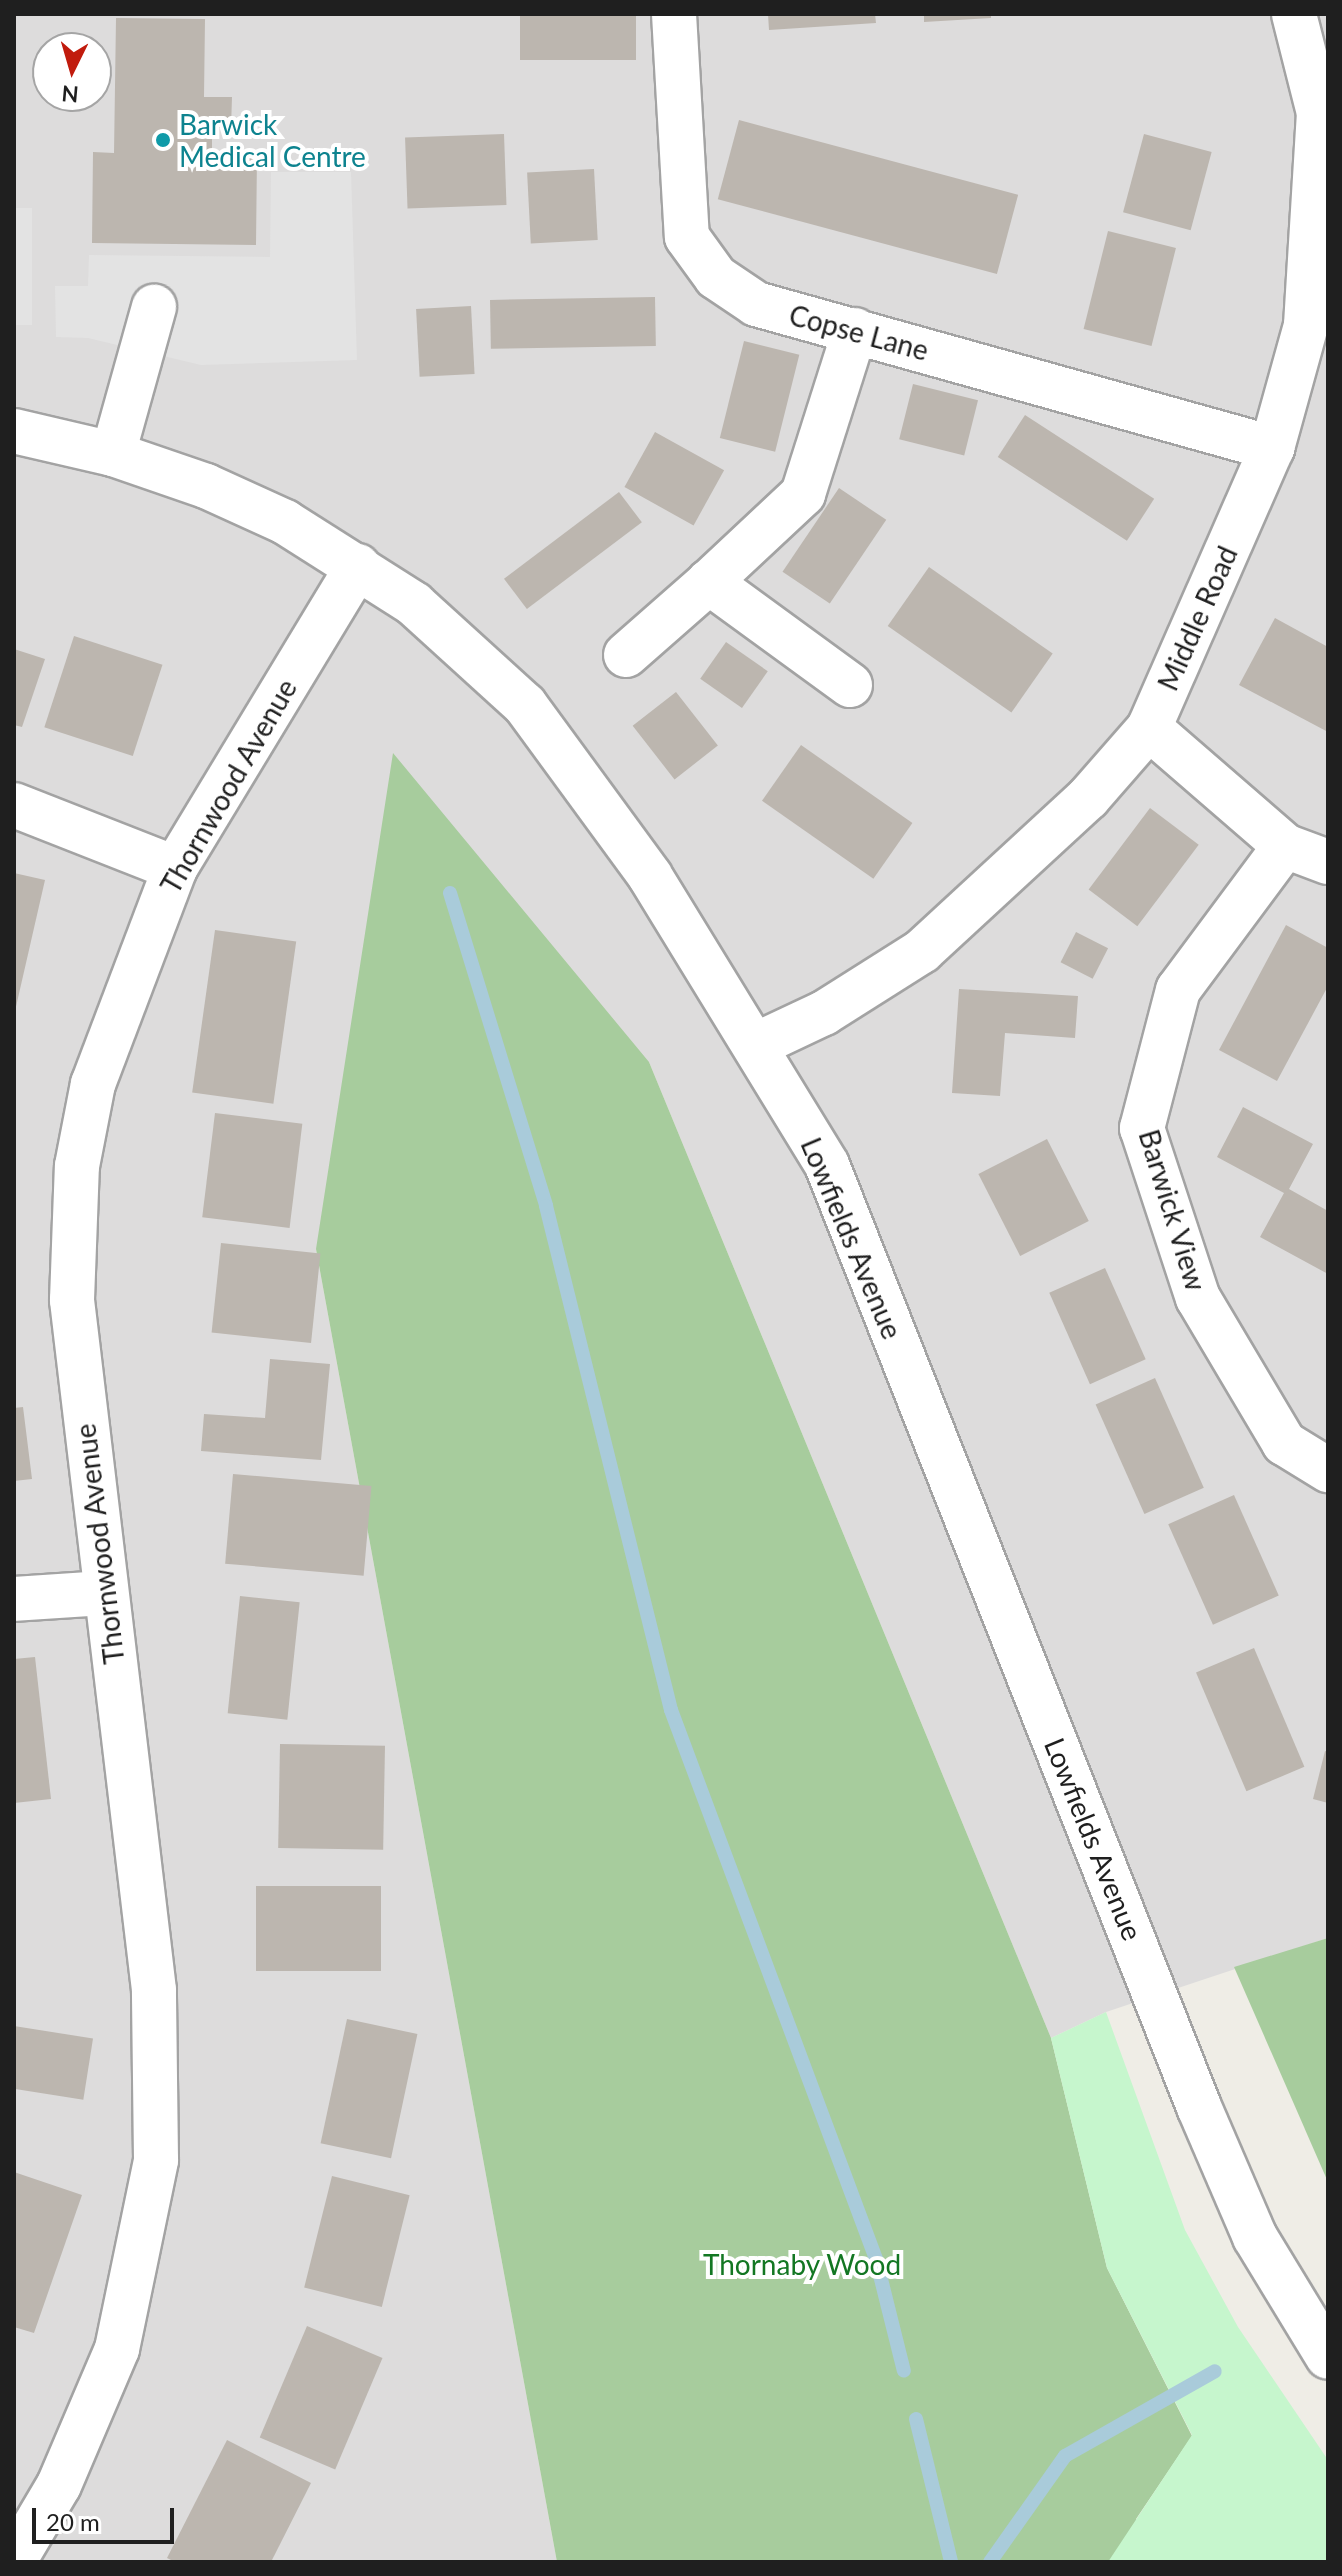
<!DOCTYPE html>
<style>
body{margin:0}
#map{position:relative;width:1342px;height:2576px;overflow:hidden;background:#efede6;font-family:Lato,sans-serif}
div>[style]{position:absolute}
.residential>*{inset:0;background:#dddcdc}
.forest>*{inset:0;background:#a7cc9d}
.park>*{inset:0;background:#c6f6cd}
.parking>*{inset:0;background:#e3e3e3;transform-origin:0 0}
.stream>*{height:14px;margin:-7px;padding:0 7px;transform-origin:7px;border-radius:7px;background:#a9cbda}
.building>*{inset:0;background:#bcb6af;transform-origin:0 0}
.roads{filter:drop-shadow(2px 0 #a3a3a3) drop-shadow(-2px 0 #a3a3a3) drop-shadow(0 2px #a3a3a3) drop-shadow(0 -2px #a3a3a3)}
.minor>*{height:44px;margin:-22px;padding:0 22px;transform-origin:22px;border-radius:22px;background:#fff}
.dots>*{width:22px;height:22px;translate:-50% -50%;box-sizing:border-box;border:4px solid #fff;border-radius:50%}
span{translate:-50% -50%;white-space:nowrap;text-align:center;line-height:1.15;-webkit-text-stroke:8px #fff;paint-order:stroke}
.culture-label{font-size:28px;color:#0d838f}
.left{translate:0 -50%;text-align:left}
.street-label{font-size:28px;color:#1f1f1f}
.park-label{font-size:28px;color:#137723}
.frame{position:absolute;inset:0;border:16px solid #1f1f1f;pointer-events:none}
.north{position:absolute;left:32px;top:32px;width:80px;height:80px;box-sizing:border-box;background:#fff;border:2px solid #a5a5a5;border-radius:50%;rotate:185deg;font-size:22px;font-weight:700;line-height:32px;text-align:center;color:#1f1f1f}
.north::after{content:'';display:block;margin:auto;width:28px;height:36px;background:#c11b0d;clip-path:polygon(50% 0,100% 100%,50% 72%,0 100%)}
.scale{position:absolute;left:32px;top:2508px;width:142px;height:36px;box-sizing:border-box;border:4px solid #1f1f1f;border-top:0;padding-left:10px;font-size:24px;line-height:28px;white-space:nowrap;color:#1f1f1f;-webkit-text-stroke:6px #fff;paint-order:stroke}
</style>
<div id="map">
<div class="residential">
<div style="clip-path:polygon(evenodd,14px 14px,1328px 14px,1328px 1938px,1106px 2012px,1051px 2038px,649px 1062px,316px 1249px,557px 2562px,14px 2562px,14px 14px,48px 48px,96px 48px,96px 96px,48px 96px,48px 48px)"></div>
</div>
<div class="forest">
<div style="clip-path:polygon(393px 753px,649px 1062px,1051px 2038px,1107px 2268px,1192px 2436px,1136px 2519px,1169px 2562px,557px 2562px,316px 1249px)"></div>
<div style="clip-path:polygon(1328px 1938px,1328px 2182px,1234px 1967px)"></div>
</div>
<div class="park">
<div style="clip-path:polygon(1106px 2012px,1185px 2230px,1238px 2327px,1328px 2460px,1328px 2562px,1108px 2562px,1192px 2435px,1107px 2268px,1051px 2038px)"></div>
</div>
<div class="parking">
<div style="clip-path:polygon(271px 172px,351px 172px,357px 360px,201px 365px,88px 338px,56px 337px,55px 286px,88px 286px,89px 255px,270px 257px)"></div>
<div style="left:14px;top:208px;width:18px;height:117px"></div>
</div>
<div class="stream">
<div style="left:450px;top:893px;width:327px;rotate:72.9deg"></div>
<div style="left:546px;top:1206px;width:519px;rotate:76.07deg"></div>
<div style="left:671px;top:1710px;width:586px;rotate:69.52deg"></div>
<div style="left:876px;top:2259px;width:115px;rotate:76deg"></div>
<div style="left:916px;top:2419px;width:147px;rotate:76.2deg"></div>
<div style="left:990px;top:2562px;width:130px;rotate:-54.7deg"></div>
<div style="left:1065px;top:2456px;width:172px;rotate:-29.5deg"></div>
</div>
<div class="building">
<div style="left:520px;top:14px;width:116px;height:46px"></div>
<div style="clip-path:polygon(768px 14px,875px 14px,876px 23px,769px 30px)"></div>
<div style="clip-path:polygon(924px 14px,991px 14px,991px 18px,924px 22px)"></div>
<div style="clip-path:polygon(116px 18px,205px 19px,204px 97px,232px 97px,231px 128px,212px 128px,212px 155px,257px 155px,256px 245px,92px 243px,93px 152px,114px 153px)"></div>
<div style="left:739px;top:120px;width:289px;height:82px;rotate:15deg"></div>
<div style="left:504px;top:134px;width:71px;height:99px;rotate:88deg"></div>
<div style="left:1144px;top:134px;width:70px;height:81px;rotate:15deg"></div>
<div style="left:594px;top:169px;width:71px;height:67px;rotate:87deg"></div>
<div style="left:1108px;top:231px;width:70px;height:101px;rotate:14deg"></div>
<div style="left:655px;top:297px;width:49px;height:165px;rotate:89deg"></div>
<div style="left:471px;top:306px;width:68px;height:55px;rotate:87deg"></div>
<div style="left:744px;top:341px;width:57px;height:100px;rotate:14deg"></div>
<div style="left:913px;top:384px;width:67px;height:57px;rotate:14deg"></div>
<div style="left:1025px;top:415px;width:154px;height:50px;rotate:33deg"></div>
<div style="left:655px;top:432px;width:79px;height:63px;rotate:29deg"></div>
<div style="left:839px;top:488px;width:57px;height:101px;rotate:34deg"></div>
<div style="left:619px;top:492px;width:38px;height:144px;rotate:53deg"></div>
<div style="left:929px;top:567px;width:151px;height:72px;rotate:35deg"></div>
<div style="clip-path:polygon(1275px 618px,1328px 647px,1328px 732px,1239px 685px)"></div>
<div style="left:74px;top:636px;width:93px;height:96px;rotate:18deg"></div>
<div style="left:726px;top:642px;width:51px;height:45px;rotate:35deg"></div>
<div style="clip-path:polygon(14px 649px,45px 659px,22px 727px,14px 725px)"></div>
<div style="left:676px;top:692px;width:68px;height:55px;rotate:52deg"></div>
<div style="left:801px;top:745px;width:136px;height:68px;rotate:35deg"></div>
<div style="left:1150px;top:808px;width:61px;height:102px;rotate:37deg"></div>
<div style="clip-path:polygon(14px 873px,45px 880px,15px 1011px,14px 1011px)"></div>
<div style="clip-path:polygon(1286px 925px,1328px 948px,1328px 986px,1277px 1081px,1219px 1050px)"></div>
<div style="left:215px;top:930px;width:82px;height:164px;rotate:8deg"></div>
<div style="left:1076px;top:932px;width:36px;height:34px;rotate:27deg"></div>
<div style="clip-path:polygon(959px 989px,1078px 996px,1075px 1038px,1005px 1033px,1000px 1096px,952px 1093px)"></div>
<div style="clip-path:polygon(1243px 1107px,1313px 1144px,1289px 1189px,1328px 1211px,1328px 1274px,1260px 1237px,1284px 1193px,1217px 1157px)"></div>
<div style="left:215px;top:1113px;width:88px;height:105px;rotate:7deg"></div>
<div style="left:1047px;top:1139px;width:92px;height:77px;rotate:63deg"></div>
<div style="left:221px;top:1243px;width:100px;height:90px;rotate:6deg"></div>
<div style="left:1105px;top:1268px;width:100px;height:61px;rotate:66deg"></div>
<div style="clip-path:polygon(270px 1359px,330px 1364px,321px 1460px,201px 1451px,204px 1414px,265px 1418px)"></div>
<div style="left:1155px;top:1378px;width:120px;height:65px;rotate:66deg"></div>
<div style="clip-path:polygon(23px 1407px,32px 1479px,14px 1481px,14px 1408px)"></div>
<div style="left:233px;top:1474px;width:139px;height:90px;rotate:5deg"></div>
<div style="left:1234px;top:1495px;width:110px;height:72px;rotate:66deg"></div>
<div style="left:240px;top:1596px;width:60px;height:118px;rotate:6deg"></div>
<div style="left:1254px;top:1648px;width:129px;height:63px;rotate:67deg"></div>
<div style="clip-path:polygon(35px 1657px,51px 1799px,14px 1803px,14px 1659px)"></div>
<div style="left:280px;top:1744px;width:105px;height:104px;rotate:1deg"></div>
<div style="clip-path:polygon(1325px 1751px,1328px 1752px,1328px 1803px,1313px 1799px)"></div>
<div style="left:256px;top:1886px;width:125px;height:85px"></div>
<div style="left:347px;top:2019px;width:72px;height:127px;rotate:12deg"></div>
<div style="left:14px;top:2026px;width:80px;height:62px;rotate:9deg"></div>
<div style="clip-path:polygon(14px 2172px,82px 2195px,34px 2333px,14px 2327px)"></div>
<div style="left:332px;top:2176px;width:80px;height:115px;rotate:14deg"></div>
<div style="left:307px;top:2326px;width:82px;height:121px;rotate:23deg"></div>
<div style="clip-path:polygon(227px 2440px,311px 2483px,271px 2562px,175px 2562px,167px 2558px)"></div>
</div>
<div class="roads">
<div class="minor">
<div style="left:674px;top:14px;width:223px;rotate:86.7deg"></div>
<div style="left:687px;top:237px;width:49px;rotate:54.1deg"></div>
<div style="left:716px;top:277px;width:48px;rotate:34deg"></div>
<div style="left:756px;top:304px;width:536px;rotate:15.59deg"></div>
<div style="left:14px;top:431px;width:102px;rotate:13.1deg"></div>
<div style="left:113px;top:454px;width:98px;rotate:19deg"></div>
<div style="left:206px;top:486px;width:87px;rotate:24.5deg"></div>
<div style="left:285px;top:522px;width:153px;rotate:32.4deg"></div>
<div style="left:414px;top:604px;width:150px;rotate:42.3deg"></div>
<div style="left:525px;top:705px;width:212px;rotate:53.8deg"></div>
<div style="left:650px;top:876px;width:339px;rotate:58.5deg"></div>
<div style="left:827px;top:1165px;width:1013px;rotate:68.45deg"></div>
<div style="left:1199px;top:2107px;width:142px;rotate:66.7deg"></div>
<div style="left:1255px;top:2237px;width:140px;rotate:58.7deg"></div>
<div style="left:113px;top:454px;width:153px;rotate:-74.4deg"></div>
<div style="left:626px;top:655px;width:111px;rotate:-41.3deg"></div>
<div style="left:850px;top:685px;width:175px;rotate:-143.9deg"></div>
<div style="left:709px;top:582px;width:129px;rotate:-43.1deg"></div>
<div style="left:803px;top:494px;width:172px;rotate:-72.4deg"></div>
<div style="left:1149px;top:728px;width:180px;rotate:40.9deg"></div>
<div style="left:1285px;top:846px;width:46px;rotate:20.4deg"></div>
<div style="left:14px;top:805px;width:173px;rotate:21.4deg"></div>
<div style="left:1285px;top:846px;width:179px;rotate:126.6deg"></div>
<div style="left:1178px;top:990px;width:143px;rotate:104.6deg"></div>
<div style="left:1142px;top:1128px;width:179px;rotate:71.8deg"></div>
<div style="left:1198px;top:1298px;width:169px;rotate:59.3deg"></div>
<div style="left:1284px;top:1443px;width:52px;rotate:31.5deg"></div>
<div style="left:758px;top:1044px;width:73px;rotate:-25.2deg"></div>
<div style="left:824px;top:1013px;width:116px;rotate:-32.3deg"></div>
<div style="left:922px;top:951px;width:226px;rotate:-42.7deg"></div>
<div style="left:1088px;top:798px;width:93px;rotate:-48.9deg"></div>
<div style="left:1149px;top:728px;width:306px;rotate:-66.3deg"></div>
<div style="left:1272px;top:448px;width:128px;rotate:-74.5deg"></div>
<div style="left:1306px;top:325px;width:212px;rotate:-86.5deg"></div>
<div style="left:1319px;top:113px;width:102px;rotate:-104.2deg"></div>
<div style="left:14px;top:1599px;width:91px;rotate:-3.8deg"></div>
<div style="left:14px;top:2561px;width:88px;rotate:-59.4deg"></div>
<div style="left:59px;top:2485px;width:148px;rotate:-66.9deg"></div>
<div style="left:117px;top:2349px;width:193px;rotate:-78.3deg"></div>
<div style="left:156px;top:2160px;width:170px;rotate:-90.7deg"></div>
<div style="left:154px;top:1990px;width:695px;rotate:-96.78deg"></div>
<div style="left:72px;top:1300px;width:134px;rotate:-87.9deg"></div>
<div style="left:77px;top:1166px;width:84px;rotate:-79deg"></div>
<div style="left:93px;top:1084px;width:231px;rotate:-69.2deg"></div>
<div style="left:175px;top:868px;width:353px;rotate:-58.8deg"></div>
</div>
</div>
<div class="dots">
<div style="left:163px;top:140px;background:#0f9aa8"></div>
</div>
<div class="culture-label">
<span class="left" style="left:179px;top:140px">Barwick<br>Medical Centre</span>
</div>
<div class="street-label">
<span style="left:859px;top:332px;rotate:15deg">Copse Lane</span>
<span style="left:1197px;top:618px;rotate:-66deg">Middle Road</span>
<span style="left:228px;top:786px;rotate:-60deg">Thornwood Avenue</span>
<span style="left:1173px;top:1210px;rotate:73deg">Barwick View</span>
<span style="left:852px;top:1238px;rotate:67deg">Lowfields Avenue</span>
<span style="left:99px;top:1544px;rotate:-97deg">Thornwood Avenue</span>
<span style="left:1094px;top:1839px;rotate:68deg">Lowfields Avenue</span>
</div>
<div class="park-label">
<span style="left:802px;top:2264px">Thornaby Wood</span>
</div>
<div class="frame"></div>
<div class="north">N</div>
<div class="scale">20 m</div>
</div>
